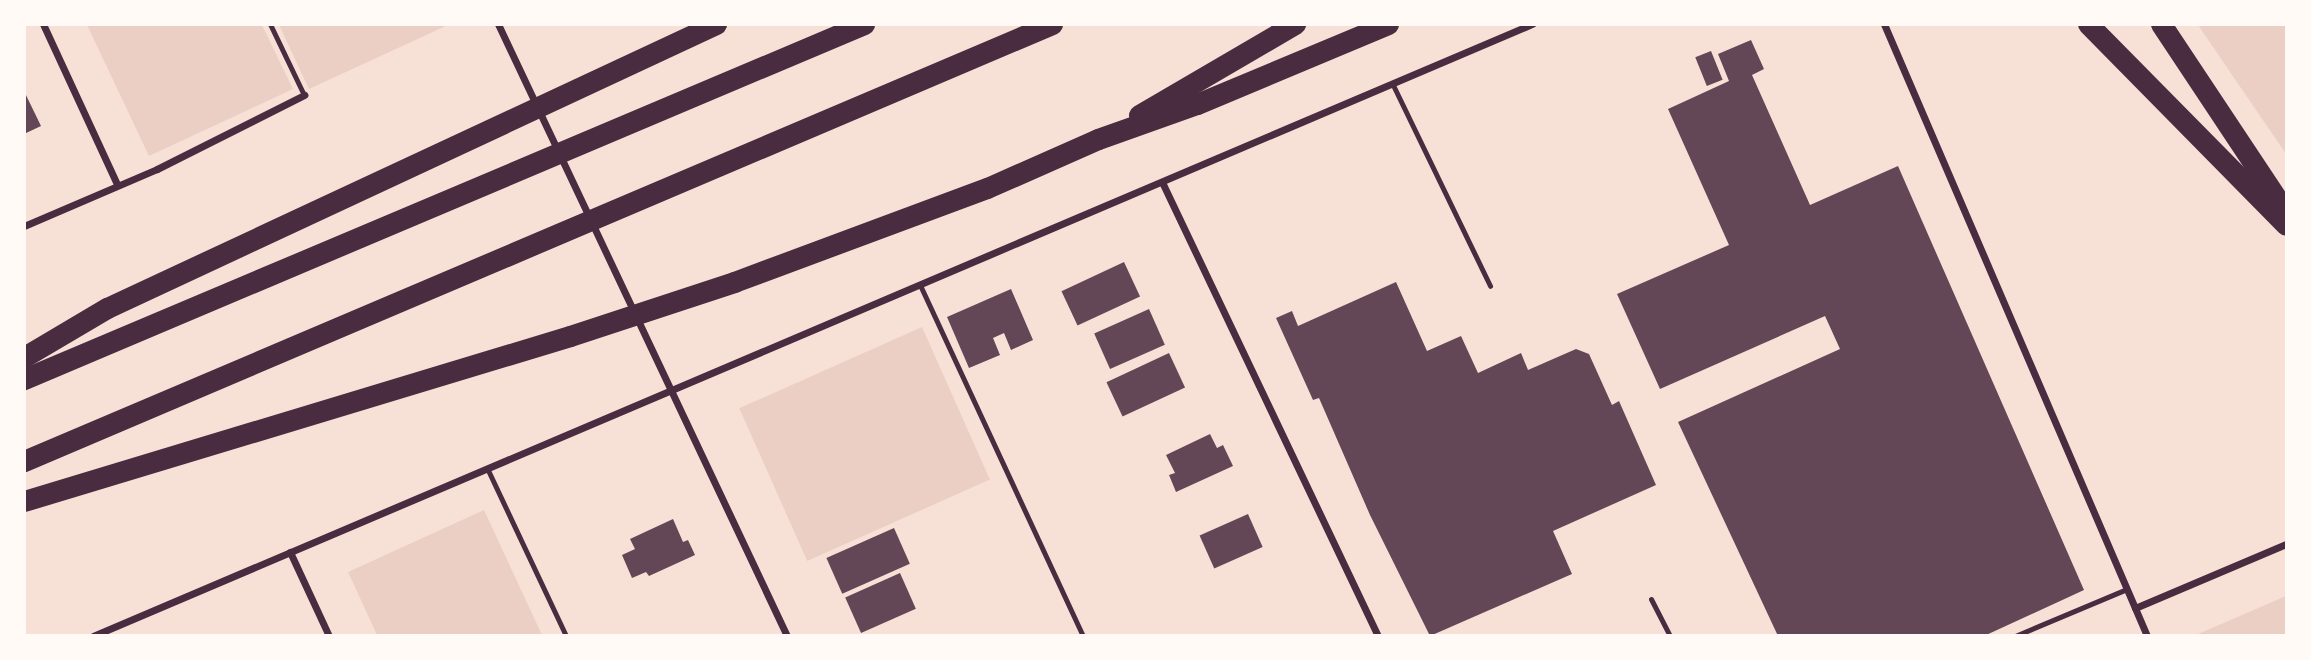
<!DOCTYPE html>
<style>
body{margin:0}
#map{position:relative;width:2311px;height:660px;overflow:hidden;background:#f7e1d7;font-family:Montserrat,sans-serif}
div>[style]{position:absolute}
.green>*{inset:0;background:#ebcfc5;transform-origin:0 0}
.building>*{inset:0;background:#644757;transform-origin:0 0}
.service>*{height:5px;margin:-2.5px;padding:0 2.5px;transform-origin:2.5px;border-radius:2.5px;background:#4a2c40}
.minor>*{height:7px;margin:-3.5px;padding:0 3.5px;transform-origin:3.5px;border-radius:3.5px;background:#4a2c40}
.motorway>*{height:21px;margin:-10.5px;padding:0 10.5px;transform-origin:10.5px;border-radius:10.5px;background:#4a2c40}
span{translate:-50% -50%;white-space:nowrap;text-align:center;line-height:1.15;-webkit-text-stroke:5px #fffaf5;paint-order:stroke}
.frame{position:absolute;inset:0;border:26px solid #fffaf5;pointer-events:none}
</style>
<div id="map">
<div class="green">
<div style="clip-path:polygon(87px 25px,262px 25px,293px 89px,149px 156px)"></div>
<div style="clip-path:polygon(279px 25px,448px 25px,309px 89px)"></div>
<div style="clip-path:polygon(2198px 25px,2286px 25px,2286px 154px)"></div>
<div style="left:922px;top:327px;width:167px;height:200px;rotate:66deg"></div>
<div style="clip-path:polygon(484px 510px,542px 635px,377px 635px,348px 572px)"></div>
<div style="clip-path:polygon(2286px 596px,2286px 635px,2199px 635px,2198px 634px)"></div>
</div>
<div class="building">
<div style="clip-path:polygon(1751px 40px,1764px 69px,1752px 75px,1810px 205px,1898px 166px,2084px 590px,1984px 636px,1778px 636px,1678px 422px,1840px 349px,1825px 316px,1660px 389px,1617px 294px,1729px 245px,1668px 109px,1729px 81px,1718px 54px)"></div>
<div style="left:1711px;top:51px;width:31px;height:17px;rotate:68deg"></div>
<div style="clip-path:polygon(24px 91px,41px 126px,24px 134px)"></div>
<div style="left:1124px;top:262px;width:38px;height:69px;rotate:65deg"></div>
<div style="clip-path:polygon(1396px 282px,1427px 351px,1461px 336px,1478px 373px,1521px 353px,1528px 370px,1576px 349px,1589px 354px,1612px 405px,1619px 401px,1656px 485px,1553px 531px,1572px 574px,1430px 636px,1370px 515px,1319px 398px,1313px 400px,1276px 318px,1292px 311px,1298px 326px)"></div>
<div style="clip-path:polygon(1011px 289px,1033px 340px,1011px 350px,1004px 333px,993px 338px,1000px 355px,969px 368px,947px 317px)"></div>
<div style="left:1149px;top:309px;width:39px;height:60px;rotate:66deg"></div>
<div style="left:1169px;top:353px;width:38px;height:69px;rotate:65deg"></div>
<div style="clip-path:polygon(1210px 434px,1217px 448px,1223px 445px,1233px 466px,1176px 492px,1169px 475px,1175px 473px,1166px 455px)"></div>
<div style="left:1248px;top:514px;width:36px;height:53px;rotate:66deg"></div>
<div style="clip-path:polygon(673px 519px,683px 542px,688px 540px,695px 555px,649px 576px,646px 572px,632px 578px,622px 555px,635px 549px,630px 539px)"></div>
<div style="left:894px;top:528px;width:39px;height:74px;rotate:66deg"></div>
<div style="left:900px;top:573px;width:39px;height:60px;rotate:66deg"></div>
</div>
<div class="service">
<div style="left:270px;top:24px;width:79px;rotate:64.4deg"></div>
<div style="left:1393px;top:85px;width:223px;rotate:64.2deg"></div>
<div style="left:920px;top:285px;width:387px;rotate:65.1deg"></div>
<div style="left:487px;top:468px;width:186px;rotate:64.8deg"></div>
<div style="left:1651px;top:599px;width:42px;rotate:62.8deg"></div>
<div style="left:2015px;top:636px;width:121px;rotate:-22.8deg"></div>
</div>
<div class="minor">
<div style="left:43px;top:24px;width:176px;rotate:65.2deg"></div>
<div style="left:498px;top:24px;width:677px;rotate:64.72deg"></div>
<div style="left:1884px;top:24px;width:666px;rotate:66.74deg"></div>
<div style="left:1162px;top:182px;width:503px;rotate:64.56deg"></div>
<div style="left:24px;top:226px;width:145px;rotate:-23.2deg"></div>
<div style="left:157px;top:169px;width:165px;rotate:-26.7deg"></div>
<div style="left:290px;top:552px;width:93px;rotate:65.1deg"></div>
<div style="left:2135px;top:608px;width:164px;rotate:-23deg"></div>
<div style="left:93px;top:636px;width:1564px;rotate:-23.04deg"></div>
</div>
<div class="motorway">
<div style="left:2088px;top:24px;width:282px;rotate:45.4deg"></div>
<div style="left:2161px;top:24px;width:219px;rotate:56.4deg"></div>
<div style="left:1139px;top:115px;width:181px;rotate:-30.3deg"></div>
<div style="left:24px;top:357px;width:96px;rotate:-30.6deg"></div>
<div style="left:107px;top:308px;width:672px;rotate:-25deg"></div>
<div style="left:24px;top:379px;width:912px;rotate:-22.91deg"></div>
<div style="left:24px;top:461px;width:1117px;rotate:-23.03deg"></div>
<div style="left:24px;top:501px;width:570px;rotate:-16.81deg"></div>
<div style="left:570px;top:336px;width:173px;rotate:-18.2deg"></div>
<div style="left:734px;top:282px;width:270px;rotate:-20.4deg"></div>
<div style="left:987px;top:188px;width:121px;rotate:-23.8deg"></div>
<div style="left:1098px;top:139px;width:105px;rotate:-19.5deg"></div>
<div style="left:1197px;top:104px;width:207px;rotate:-22.7deg"></div>
</div>
<div class="frame"></div>
</div>
